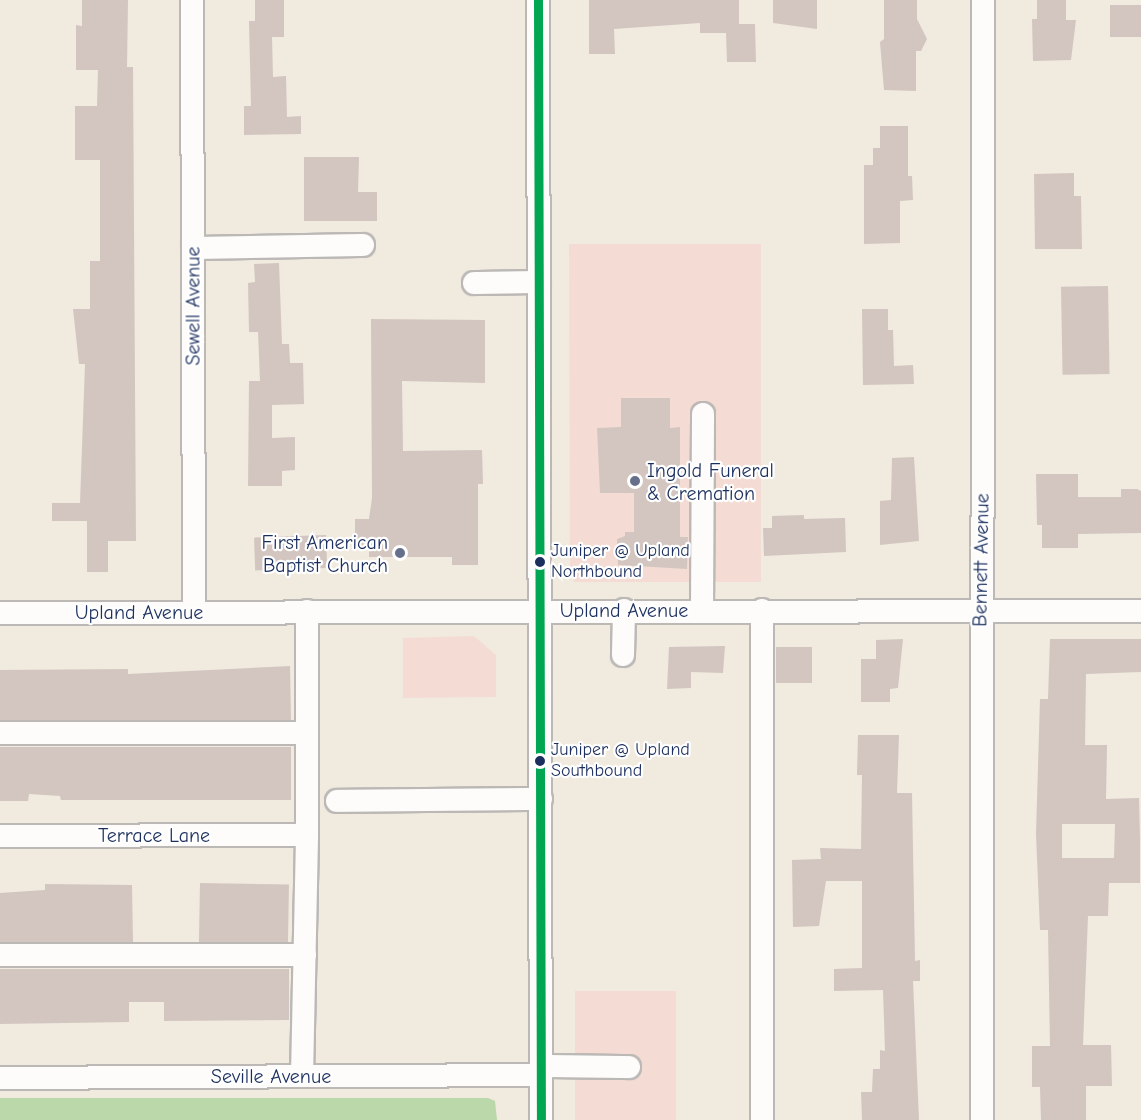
<!DOCTYPE html>
<style>
body{margin:0}
#map{position:relative;width:1141px;height:1120px;overflow:hidden;background:#f0eadf;font-family:"Comic Neue",sans-serif}
div>[style]{position:absolute}
.built>*{inset:0;background:#f4dcd4;transform-origin:0 0}
.green>*{inset:0;background:#bad8aa}
.building>*{inset:0;background:#d3c6c0;transform-origin:0 0}
.roads{filter:drop-shadow(2px 0 #bbb8b6) drop-shadow(-2px 0 #bbb8b6) drop-shadow(0 2px #bbb8b6) drop-shadow(0 -2px #bbb8b6)}
.minor>*{height:22px;margin:-11px;padding:0 11px;transform-origin:11px;border-radius:11px;background:#fdfcfa}
.bus-1>*{height:9px;margin:-4.5px;padding:0 4.5px;transform-origin:4.5px;border-radius:4.5px;background:#00a651}
.dots>*{width:16px;height:16px;translate:-50% -50%;box-sizing:border-box;border:3px solid #fff;border-radius:50%}
span{translate:-50% -50%;white-space:nowrap;text-align:center;line-height:1.15;-webkit-text-stroke:4.5px #fff;paint-order:stroke}
.bus-label{font-size:18px;color:#1b2f5e}
.left{translate:0 -50%;text-align:left}
.street-label{font-size:20px;color:#1b2f5e}
.poi-label{font-size:20px;color:#1b2f5e}
.right{translate:-100% -50%;text-align:right}
</style>
<div id="map">
<div class="built">
<div style="clip-path:polygon(569px 244px,761px 244px,761px 582px,574px 582px,570px 568px)"></div>
<div style="clip-path:polygon(474px 636px,496px 655px,496px 697px,403px 698px,403px 638px)"></div>
<div style="left:676px;top:991px;width:129px;height:101px;rotate:90deg"></div>
</div>
<div class="green">
<div style="clip-path:polygon(0 1098px,488px 1098px,495px 1101px,497px 1120px,0 1120px)"></div>
</div>
<div class="building">
<div style="clip-path:polygon(82px 0,128px 0,127px 67px,133px 67px,136px 541px,108px 541px,108px 572px,87px 572px,87px 521px,52px 521px,52px 503px,80px 503px,85px 364px,79px 364px,73px 309px,90px 309px,90px 261px,100px 261px,100px 160px,75px 160px,75px 106px,97px 106px,98px 70px,76px 70px,76px 25px,82px 26px)"></div>
<div style="clip-path:polygon(255px 0,284px 0,284px 37px,272px 37px,273px 77px,286px 76px,287px 117px,301px 116px,301px 134px,244px 135px,244px 106px,251px 106px,249px 21px,255px 21px)"></div>
<div style="clip-path:polygon(589px 0,739px 0,739px 24px,755px 24px,756px 62px,727px 62px,726px 33px,700px 33px,700px 23px,614px 29px,615px 54px,589px 54px)"></div>
<div style="clip-path:polygon(773px 0,817px 0,817px 29px,773px 23px)"></div>
<div style="clip-path:polygon(884px 0,917px 0,917px 19px,927px 39px,921px 51px,916px 51px,916px 91px,884px 90px,880px 42px,884px 39px)"></div>
<div style="clip-path:polygon(1037px 0,1066px 0,1066px 20px,1076px 20px,1071px 60px,1033px 61px,1032px 19px,1037px 19px)"></div>
<div style="left:1110px;top:5px;width:31px;height:32px"></div>
<div style="clip-path:polygon(880px 126px,908px 126px,908px 176px,912px 176px,913px 200px,900px 201px,900px 243px,864px 244px,864px 165px,873px 165px,873px 148px,880px 148px)"></div>
<div style="clip-path:polygon(304px 157px,359px 157px,358px 192px,377px 192px,377px 221px,304px 221px)"></div>
<div style="clip-path:polygon(1074px 173px,1074px 196px,1081px 196px,1082px 249px,1035px 249px,1034px 174px)"></div>
<div style="clip-path:polygon(279px 263px,282px 344px,289px 344px,290px 363px,303px 363px,304px 404px,272px 405px,272px 438px,295px 437px,295px 470px,282px 471px,282px 486px,248px 486px,249px 381px,260px 381px,258px 332px,249px 332px,248px 283px,255px 282px,254px 264px)"></div>
<div style="left:1108px;top:286px;width:88px;height:47px;rotate:89deg"></div>
<div style="clip-path:polygon(862px 309px,888px 309px,888px 330px,893px 330px,894px 366px,913px 365px,914px 384px,863px 385px)"></div>
<div style="clip-path:polygon(371px 319px,485px 320px,485px 383px,402px 381px,403px 451px,482px 450px,483px 484px,478px 484px,478px 565px,452px 565px,452px 557px,369px 557px,369px 547px,355px 547px,355px 519px,369px 519px,372px 498px)"></div>
<div style="clip-path:polygon(621px 398px,670px 398px,670px 428px,680px 427px,680px 537px,688px 537px,687px 569px,618px 565px,617px 539px,625px 536px,625px 532px,634px 532px,634px 493px,600px 493px,597px 428px,621px 427px)"></div>
<div style="clip-path:polygon(914px 457px,919px 541px,880px 545px,880px 501px,891px 500px,892px 458px)"></div>
<div style="clip-path:polygon(1036px 474px,1078px 474px,1078px 497px,1121px 497px,1121px 489px,1137px 489px,1141px 491px,1141px 533px,1078px 534px,1078px 548px,1042px 548px,1042px 525px,1037px 525px)"></div>
<div style="clip-path:polygon(804px 515px,804px 519px,845px 518px,846px 552px,764px 556px,763px 528px,772px 528px,772px 516px)"></div>
<div style="left:326px;top:535px;width:33px;height:72px;rotate:88deg"></div>
<div style="clip-path:polygon(903px 639px,898px 688px,890px 689px,890px 702px,861px 702px,861px 659px,876px 659px,876px 640px)"></div>
<div style="clip-path:polygon(evenodd,1050px 639px,1141px 639px,1141px 672px,1086px 674px,1085px 745px,1107px 745px,1106px 799px,1139px 798px,1140px 839px,1140px 883px,1109px 883px,1108px 916px,1088px 916px,1083px 1045px,1111px 1045px,1112px 1086px,1086px 1086px,1086px 1120px,1041px 1120px,1040px 1087px,1032px 1087px,1032px 1046px,1050px 1046px,1048px 930px,1040px 930px,1036px 834px,1040px 699px,1048px 699px,1050px 639px,1062px 824px,1115px 824px,1114px 858px,1062px 858px,1062px 824px)"></div>
<div style="clip-path:polygon(725px 646px,723px 673px,691px 672px,691px 688px,667px 689px,669px 647px)"></div>
<div style="left:812px;top:647px;width:36px;height:36px;rotate:90deg"></div>
<div style="clip-path:polygon(290px 666px,291px 720px,0 720px,0 670px,128px 669px,128px 674px)"></div>
<div style="clip-path:polygon(858px 735px,899px 735px,897px 793px,912px 793px,915px 961px,920px 960px,920px 981px,913px 981px,919px 1120px,862px 1120px,861px 1092px,872px 1092px,873px 1069px,880px 1069px,880px 1050px,885px 1051px,883px 990px,834px 991px,834px 969px,862px 968px,862px 881px,826px 881px,819px 926px,793px 927px,792px 860px,821px 859px,820px 848px,861px 849px,862px 775px,857px 775px)"></div>
<div style="clip-path:polygon(0 747px,291px 747px,291px 800px,61px 800px,60px 796px,29px 794px,28px 801px,0 801px)"></div>
<div style="left:200px;top:883px;width:89px;height:59px;rotate:1deg"></div>
<div style="clip-path:polygon(45px 884px,132px 885px,133px 942px,0 942px,0 893px,45px 890px)"></div>
<div style="clip-path:polygon(0 969px,289px 969px,289px 1020px,164px 1021px,164px 1002px,129px 1002px,129px 1022px,0 1024px)"></div>
</div>
<div class="roads">
<div class="minor">
<div style="left:192px;top:0;width:612px;rotate:89.81deg"></div>
<div style="left:538px;top:0;width:1120px;rotate:89.85deg"></div>
<div style="left:193px;top:248px;width:170px;rotate:-1deg"></div>
<div style="left:474px;top:283px;width:65px;rotate:-0.9deg"></div>
<div style="left:702px;top:610px;width:196px;rotate:-89.7deg"></div>
<div style="left:0;top:613px;width:1141px;rotate:-0.1deg"></div>
<div style="left:623px;top:655px;width:45px;rotate:-88.7deg"></div>
<div style="left:0;top:733px;width:306px"></div>
<div style="left:337px;top:801px;width:204px;rotate:-0.6deg"></div>
<div style="left:0;top:836px;width:307px;rotate:-0.2deg"></div>
<div style="left:0;top:955px;width:305px"></div>
<div style="left:541px;top:1066px;width:88px;rotate:0.7deg"></div>
<div style="left:302px;top:1076px;width:241px;rotate:-88.8deg"></div>
<div style="left:307px;top:835px;width:224px;rotate:-90deg"></div>
<div style="left:0;top:1078px;width:541px;rotate:-0.32deg"></div>
<div style="left:762px;top:1120px;width:510px;rotate:-90deg"></div>
<div style="left:982px;top:1120px;width:1120px;rotate:-89.95deg"></div>
</div>
</div>
<div class="bus-1">
<div style="left:538px;top:0;width:1120px;rotate:89.85deg"></div>
</div>
<div class="dots">
<div style="left:635px;top:481px;background:#66708b"></div>
<div style="left:400px;top:553px;background:#66708b"></div>
<div style="left:540px;top:562px;background:#1b2f5e"></div>
<div style="left:540px;top:761px;background:#1b2f5e"></div>
</div>
<div class="bus-label">
<span class="left" style="left:551px;top:562px">Juniper @ Upland<br>Northbound</span>
<span class="left" style="left:551px;top:761px">Juniper @ Upland<br>Southbound</span>
</div>
<div class="street-label">
<span style="left:193px;top:306px;rotate:-90deg">Sewell Avenue</span>
<span style="left:981px;top:560px;rotate:-89deg">Bennett Avenue</span>
<span style="left:624px;top:610px">Upland Avenue</span>
<span style="left:139px;top:612px">Upland Avenue</span>
<span style="left:154px;top:835px">Terrace Lane</span>
<span style="left:271px;top:1076px">Seville Avenue</span>
</div>
<div class="poi-label">
<span class="left" style="left:647px;top:482px">Ingold Funeral<br>&amp; Cremation</span>
<span class="right" style="left:388px;top:554px">First American<br>Baptist Church</span>
</div>
</div>
